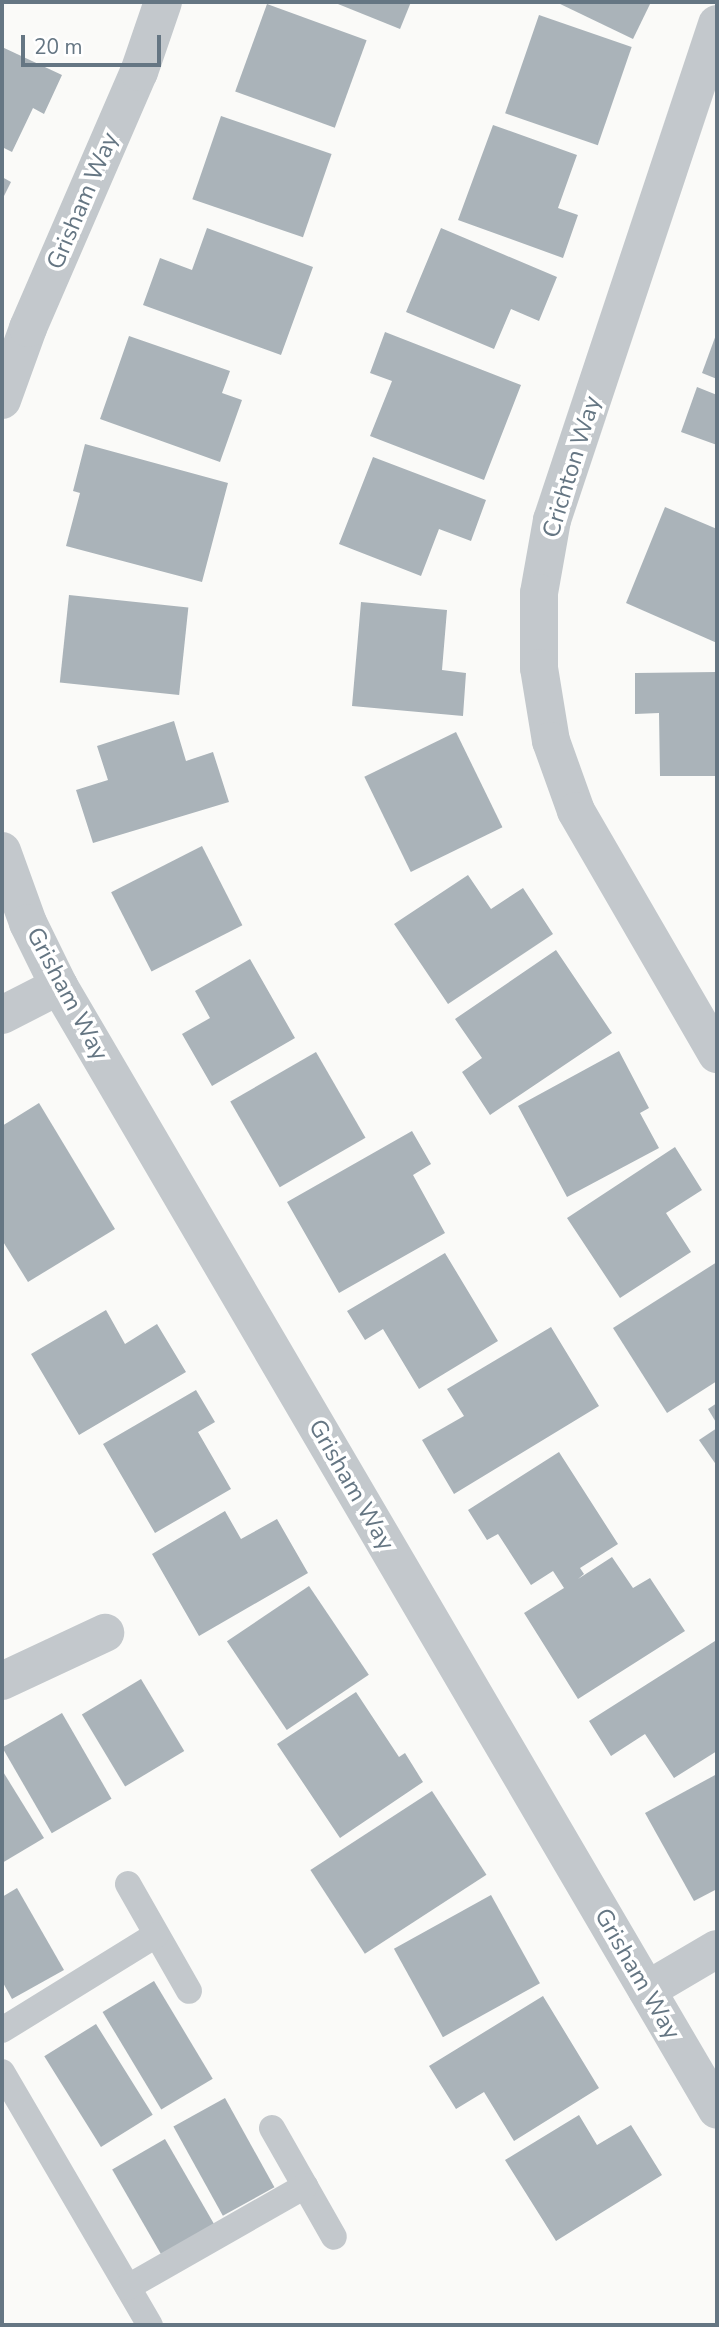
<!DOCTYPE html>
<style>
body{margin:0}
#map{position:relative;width:719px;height:2327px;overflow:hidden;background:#fafaf8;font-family:"Nunito Sans",sans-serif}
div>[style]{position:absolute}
.building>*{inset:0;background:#aab3b9;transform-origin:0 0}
.lane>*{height:26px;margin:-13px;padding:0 13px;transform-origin:13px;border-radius:13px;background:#c3c8cc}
.street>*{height:38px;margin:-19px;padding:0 19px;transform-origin:19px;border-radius:19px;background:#c3c8cc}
span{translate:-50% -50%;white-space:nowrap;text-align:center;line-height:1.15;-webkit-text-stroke:7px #fff;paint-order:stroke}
.street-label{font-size:24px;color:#657683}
.frame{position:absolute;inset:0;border:4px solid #657683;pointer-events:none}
.scale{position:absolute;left:21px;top:35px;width:140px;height:32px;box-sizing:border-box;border:4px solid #657683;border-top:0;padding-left:9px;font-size:21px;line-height:24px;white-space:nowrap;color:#657683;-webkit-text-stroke:5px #fff;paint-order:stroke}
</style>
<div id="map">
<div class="building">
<div style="clip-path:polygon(333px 2px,411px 2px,400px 29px)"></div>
<div style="clip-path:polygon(556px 2px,651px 2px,633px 39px)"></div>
<div style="left:267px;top:4px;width:106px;height:93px;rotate:20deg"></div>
<div style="left:539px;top:15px;width:98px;height:104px;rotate:19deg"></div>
<div style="clip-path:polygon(2px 47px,62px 75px,44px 114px,33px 108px,12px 152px,2px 147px)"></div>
<div style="left:221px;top:116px;width:117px;height:88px;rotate:19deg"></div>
<div style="clip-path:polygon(493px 125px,577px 155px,558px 208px,578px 215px,563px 258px,458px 220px)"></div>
<div style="clip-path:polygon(2px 177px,11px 182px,2px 200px)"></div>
<div style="clip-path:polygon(207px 228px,313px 267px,281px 355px,143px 305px,160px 258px,192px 270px)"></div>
<div style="clip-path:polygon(441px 228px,557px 277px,539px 321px,511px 309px,494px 349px,406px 312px)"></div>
<div style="clip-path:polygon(385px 332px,521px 385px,484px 480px,370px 436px,392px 381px,370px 373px)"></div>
<div style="clip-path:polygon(717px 332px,717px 379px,702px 373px)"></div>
<div style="clip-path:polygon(129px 336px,230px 371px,222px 393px,242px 400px,220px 462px,100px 419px)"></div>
<div style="clip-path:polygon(697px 387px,717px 395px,717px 445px,681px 432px)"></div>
<div style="clip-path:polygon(85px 444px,228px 483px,202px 582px,66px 546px,80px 493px,73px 491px)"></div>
<div style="clip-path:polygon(373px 457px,486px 500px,471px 541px,439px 529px,421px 576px,339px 544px)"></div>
<div style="clip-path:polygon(665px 507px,717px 529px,717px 643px,626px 603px)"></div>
<div style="left:69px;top:595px;width:120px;height:88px;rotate:6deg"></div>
<div style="clip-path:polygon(361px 602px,447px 610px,442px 670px,466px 673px,463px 716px,352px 706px)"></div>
<div style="clip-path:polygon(717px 672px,717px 776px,660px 776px,659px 713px,635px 714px,635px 673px)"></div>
<div style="clip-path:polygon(174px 721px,186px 761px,213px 752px,229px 802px,93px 843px,76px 790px,108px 780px,97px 746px)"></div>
<div style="left:456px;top:732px;width:106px;height:102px;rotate:64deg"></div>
<div style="left:202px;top:846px;width:89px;height:102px;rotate:63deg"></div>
<div style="clip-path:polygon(468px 875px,491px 909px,523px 888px,553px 934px,448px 1004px,394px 924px)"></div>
<div style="clip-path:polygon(556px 950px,612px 1033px,490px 1115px,462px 1072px,482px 1058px,455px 1019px)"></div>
<div style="clip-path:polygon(250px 959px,295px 1038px,212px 1086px,182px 1034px,210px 1018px,195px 991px)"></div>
<div style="clip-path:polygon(619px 1051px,649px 1108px,640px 1113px,659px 1148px,567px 1197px,518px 1106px)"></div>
<div style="left:316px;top:1052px;width:99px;height:99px;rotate:60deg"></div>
<div style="clip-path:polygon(39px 1103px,115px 1229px,28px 1282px,2px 1240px,2px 1126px)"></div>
<div style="clip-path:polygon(412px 1131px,431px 1164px,413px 1175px,445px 1233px,339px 1293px,287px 1202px)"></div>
<div style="clip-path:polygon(675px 1147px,702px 1190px,666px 1213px,691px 1252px,620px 1298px,567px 1218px)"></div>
<div style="clip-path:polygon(445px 1253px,498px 1341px,419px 1389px,383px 1329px,365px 1340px,347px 1311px)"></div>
<div style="clip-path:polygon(717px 1262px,717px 1381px,667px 1413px,613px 1328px)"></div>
<div style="clip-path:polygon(106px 1310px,125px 1344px,157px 1324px,186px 1372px,79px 1435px,31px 1354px)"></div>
<div style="clip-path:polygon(551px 1327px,599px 1406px,454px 1494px,422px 1440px,464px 1416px,447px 1389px)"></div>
<div style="clip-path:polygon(196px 1390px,215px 1422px,198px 1432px,231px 1489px,155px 1533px,103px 1444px)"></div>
<div style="clip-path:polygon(717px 1403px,717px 1424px,708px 1409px)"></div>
<div style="clip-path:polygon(717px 1428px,717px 1466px,699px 1440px)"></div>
<div style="clip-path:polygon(559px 1452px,618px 1544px,580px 1568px,584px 1574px,578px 1579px,612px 1557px,633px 1588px,650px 1578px,685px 1631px,578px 1699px,524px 1613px,564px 1588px,553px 1571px,531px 1585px,498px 1534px,487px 1540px,468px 1510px)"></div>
<div style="clip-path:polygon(225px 1511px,241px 1539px,277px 1519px,308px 1573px,199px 1636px,152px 1554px)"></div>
<div style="left:309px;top:1586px;width:107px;height:99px;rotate:56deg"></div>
<div style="clip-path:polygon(715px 1641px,717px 1751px,674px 1778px,645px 1734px,611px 1756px,589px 1721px)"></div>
<div style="left:141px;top:1679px;width:84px;height:69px;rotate:59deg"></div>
<div style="clip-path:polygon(356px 1692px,399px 1757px,405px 1753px,423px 1782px,340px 1838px,277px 1744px)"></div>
<div style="left:62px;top:1713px;width:99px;height:69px;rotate:60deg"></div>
<div style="clip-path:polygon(2px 1770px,44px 1838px,2px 1863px)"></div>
<div style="clip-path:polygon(717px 1774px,717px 1889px,694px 1901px,645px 1813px)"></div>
<div style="left:432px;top:1791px;width:100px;height:145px;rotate:57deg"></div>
<div style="clip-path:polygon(17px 1888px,64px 1970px,12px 1999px,2px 1981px,2px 1897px)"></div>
<div style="left:491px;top:1895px;width:101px;height:111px;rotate:61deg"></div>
<div style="left:154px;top:1981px;width:114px;height:60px;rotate:59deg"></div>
<div style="clip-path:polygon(543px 1996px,599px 2088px,514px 2141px,484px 2092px,456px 2109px,429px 2066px)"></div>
<div style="left:96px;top:2024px;width:107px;height:61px;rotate:58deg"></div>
<div style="left:225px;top:2098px;width:102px;height:59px;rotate:61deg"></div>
<div style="clip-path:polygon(579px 2115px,597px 2145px,631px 2125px,662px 2175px,556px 2241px,505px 2160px)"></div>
<div style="left:165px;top:2139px;width:105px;height:61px;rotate:60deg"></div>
</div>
<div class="lane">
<div style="left:128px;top:1884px;width:123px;rotate:60.3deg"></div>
<div style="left:2px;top:2030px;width:181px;rotate:-31.7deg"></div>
<div style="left:2px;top:2072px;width:293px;rotate:59.7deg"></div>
<div style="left:272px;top:2128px;width:125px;rotate:60.4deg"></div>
<div style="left:128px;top:2287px;width:204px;rotate:-29.7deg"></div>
</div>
<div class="street">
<div style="left:717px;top:24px;width:523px;rotate:108.4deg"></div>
<div style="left:552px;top:520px;width:74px;rotate:100.1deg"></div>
<div style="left:539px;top:593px;width:75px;rotate:90deg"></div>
<div style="left:539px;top:668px;width:74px;rotate:80.7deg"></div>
<div style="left:551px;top:741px;width:74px;rotate:70.3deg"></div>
<div style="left:576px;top:811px;width:281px;rotate:59.9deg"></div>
<div style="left:2px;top:400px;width:77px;rotate:-70.1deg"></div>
<div style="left:28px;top:328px;width:279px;rotate:-66.6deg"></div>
<div style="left:139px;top:72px;width:74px;rotate:-71.1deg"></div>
<div style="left:2px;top:851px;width:77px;rotate:70.1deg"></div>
<div style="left:28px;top:923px;width:70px;rotate:63.8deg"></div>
<div style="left:59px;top:986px;width:1302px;rotate:59.65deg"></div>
<div style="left:2px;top:1015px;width:64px;rotate:-27deg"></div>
<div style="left:2px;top:1681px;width:114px;rotate:-25deg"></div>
<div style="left:647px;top:1990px;width:81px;rotate:-30.4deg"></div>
</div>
<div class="street-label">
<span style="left:83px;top:201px;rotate:-67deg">Grisham Way</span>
<span style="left:572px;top:467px;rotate:-73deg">Crichton Way</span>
<span style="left:67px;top:994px;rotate:62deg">Grisham Way</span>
<span style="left:351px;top:1485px;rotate:60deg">Grisham Way</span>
<span style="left:637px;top:1974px;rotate:60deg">Grisham Way</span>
</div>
<div class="frame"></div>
<div class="scale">20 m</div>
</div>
